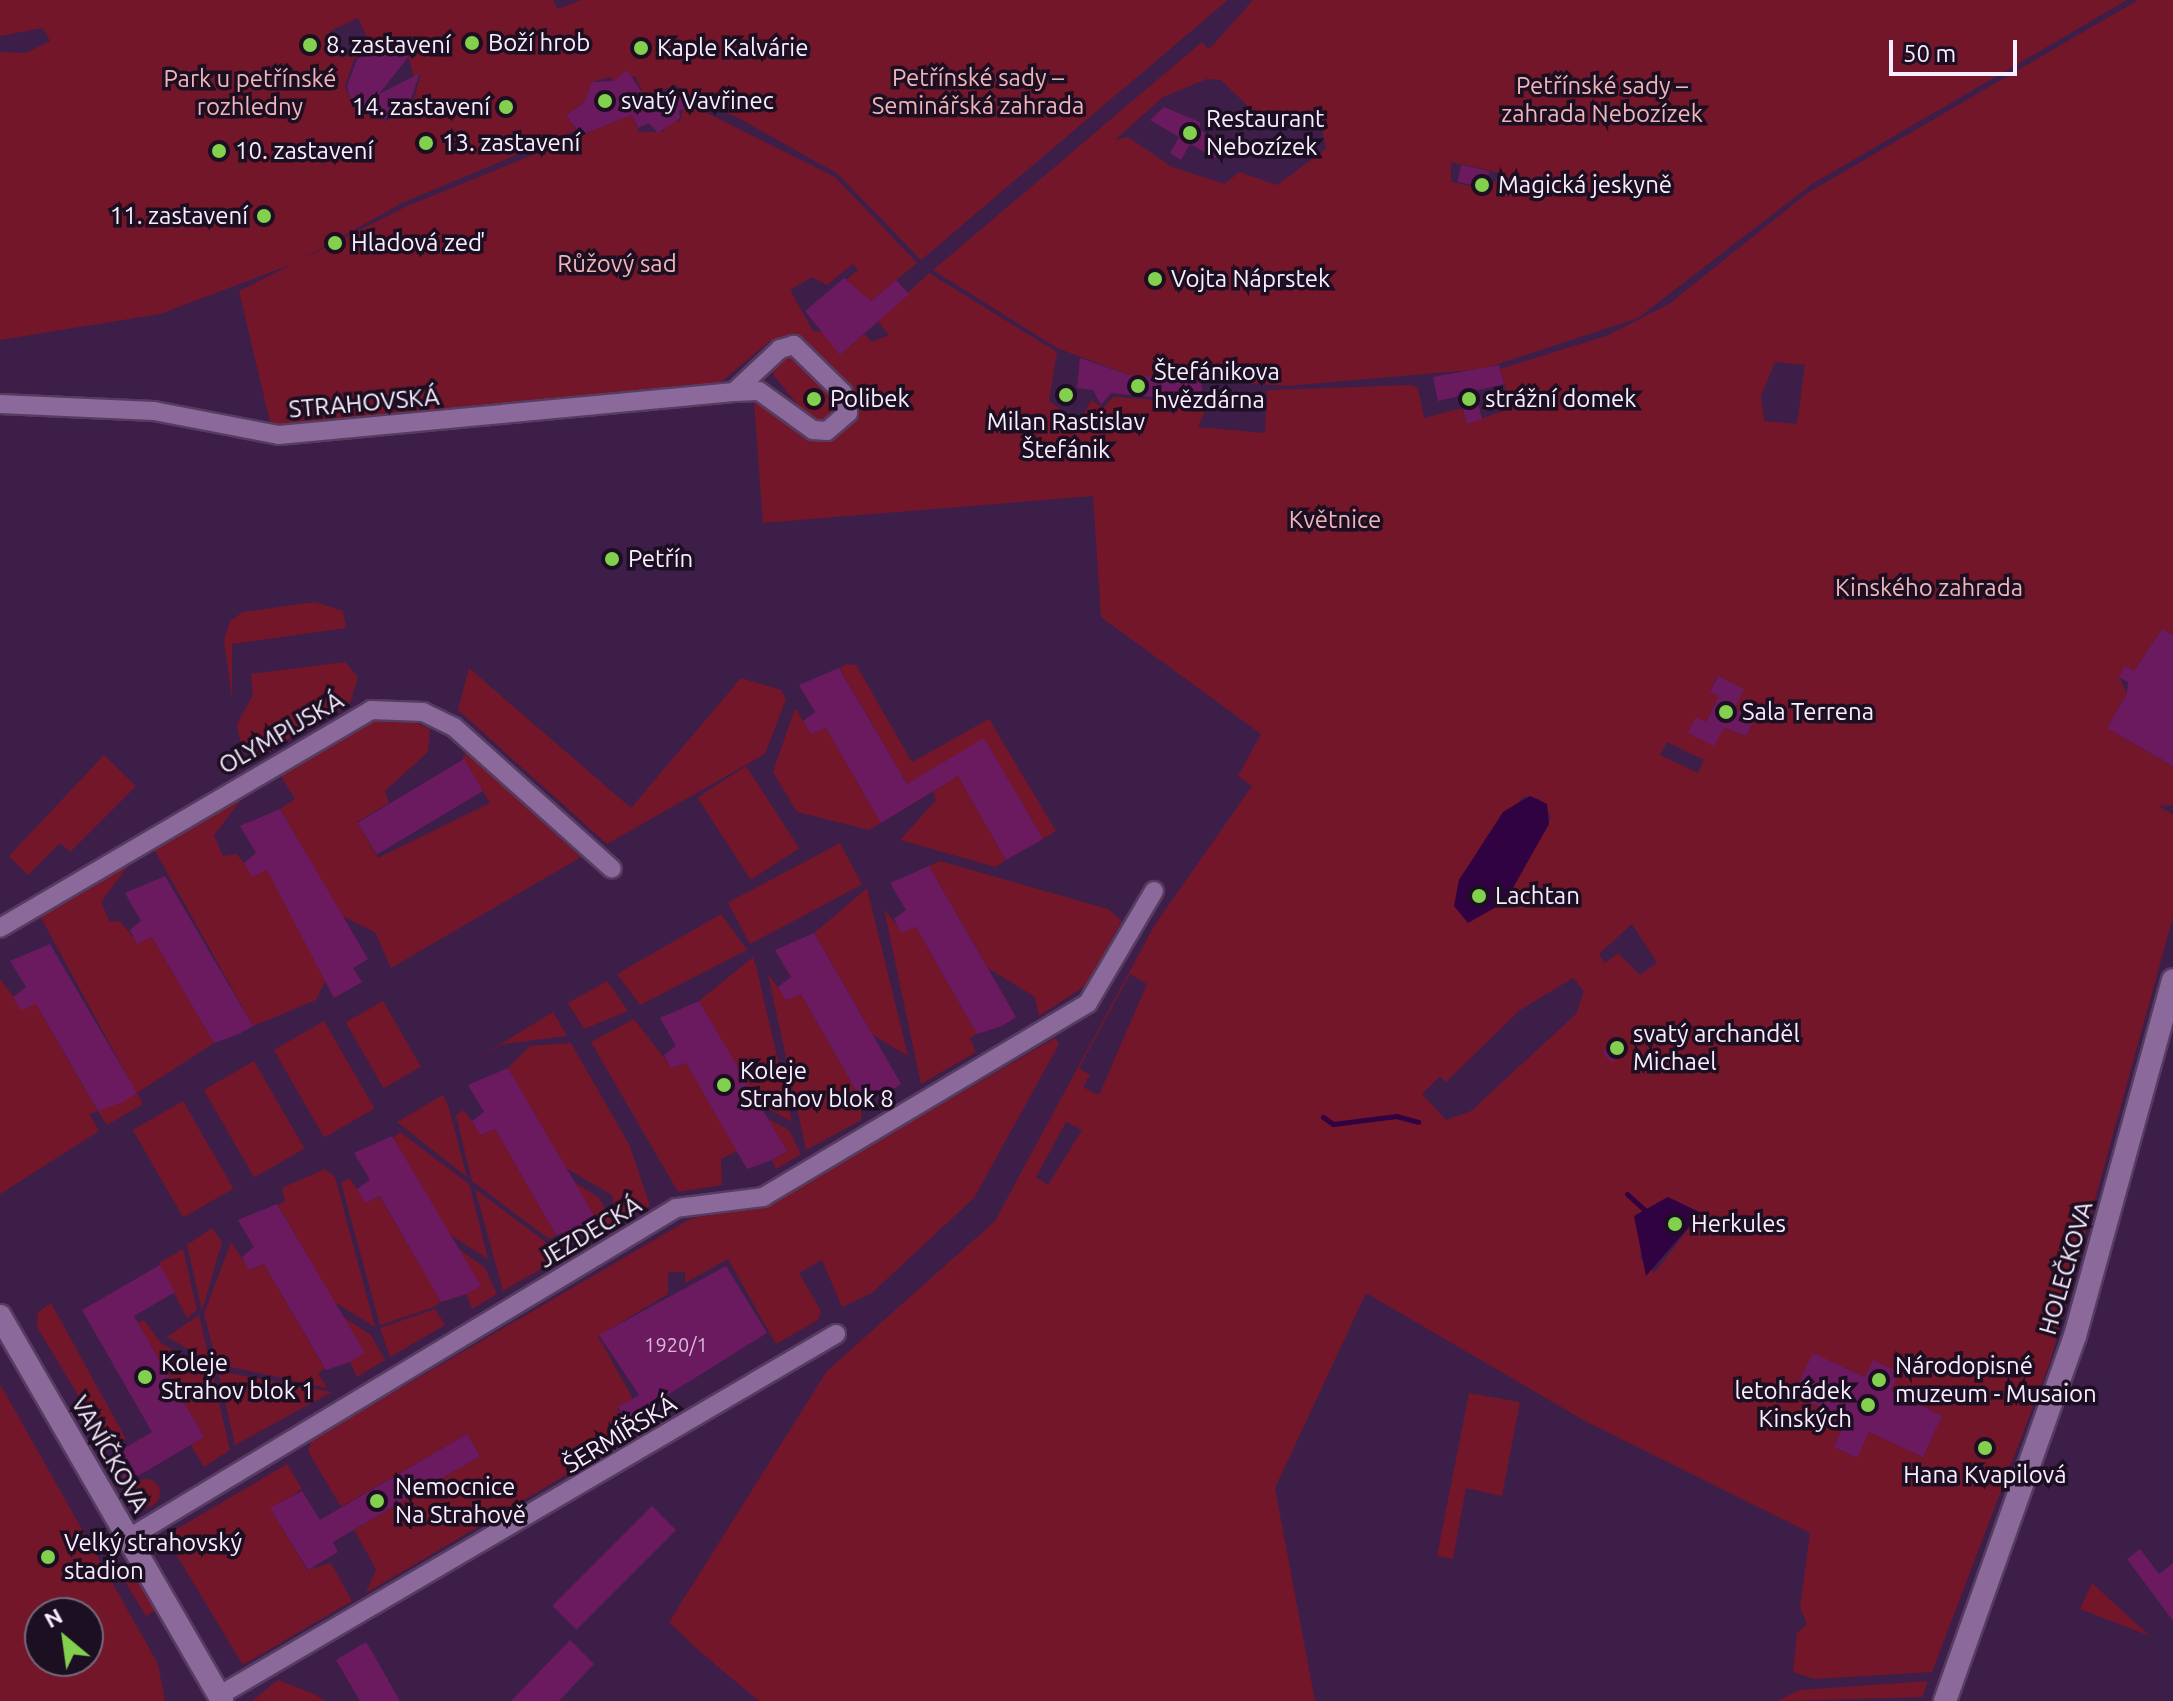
<!DOCTYPE html>
<meta charset="utf-8">
<style>
body{margin:0}
#map{position:relative;width:2173px;height:1701px;overflow:hidden;background:#3c1e49;font-family:Ubuntu,sans-serif}
div>[style]{position:absolute}
.green>*{inset:0;background:#731629;transform-origin:0 0}
.round{border-radius:50%}
.water>*{inset:0;background:#310241}
.stream>*{height:5px;margin:-2.5px;padding:0 2.5px;transform-origin:2.5px;border-radius:2.5px;background:#310241}
.building>*{inset:0;background:#6b1a5f;transform-origin:0 0}
.roads{filter:drop-shadow(2px 0 #563c60) drop-shadow(-2px 0 #563c60) drop-shadow(0 2px #563c60) drop-shadow(0 -2px #563c60)}
.minor>*{height:18px;margin:-9px;padding:0 9px;transform-origin:9px;border-radius:9px;background:#8b699a}
.tertiary>*{height:22px;margin:-11px;padding:0 11px;transform-origin:11px;border-radius:11px;background:#8b699a}
.secondary>*{height:22px;margin:-11px;padding:0 11px;transform-origin:11px;border-radius:11px;background:#8b699a}
.dots>*{width:22px;height:22px;translate:-50% -50%;box-sizing:border-box;border:4px solid #1c0f22;border-radius:50%}
span{translate:-50% -50%;white-space:nowrap;text-align:center;line-height:1.15;-webkit-text-stroke:7px #1c0f22;paint-order:stroke}
.number-label{font-size:20px;color:#d6b9d7}
.number-label span{-webkit-text-stroke-width:0}
.poi-label{font-size:24px;color:#f9eeff}
.left{translate:0 -50%;text-align:left}
.right{translate:-100% -50%;text-align:right}
.park-label{font-size:24px;color:#f0b5b9}
.street-label{font-size:24px;color:#f9eeff}
.north{position:absolute;left:24px;top:1597px;width:80px;height:80px;box-sizing:border-box;background:#1c0f22;border:2px solid #74687a;border-radius:50%;rotate:331deg;font-size:22px;font-weight:700;line-height:32px;text-align:center;color:#f9eeff}
.north::after{content:'';display:block;margin:auto;width:28px;height:36px;background:#83d04e;clip-path:polygon(50% 0,100% 100%,50% 72%,0 100%)}
.scale{position:absolute;left:1889px;top:40px;width:128px;height:36px;box-sizing:border-box;border:4px solid #f9eeff;border-top:0;padding-left:10px;font-size:24px;line-height:28px;white-space:nowrap;color:#f9eeff;-webkit-text-stroke:6px #1c0f22;paint-order:stroke}
</style>
<div id="map">
<div class="green">
<div style="clip-path:polygon(evenodd,0 0,553px 0,558px 9px,581px 0,1228px 0,921px 260px,838px 174px,735px 116px,680px 97px,677px 84px,645px 98px,635px 76px,615px 83px,610px 77px,592px 82px,584px 103px,567px 114px,576px 130px,402px 203px,295px 263px,160px 314px,0 340px,0 52px,26px 53px,50px 41px,43px 28px,0 36px,0 0,358px 18px,370px 44px,342px 58px,332px 53px,330px 31px,358px 18px,0 0,380px 46px,408px 55px,414px 77px,421px 74px,411px 109px,385px 121px,358px 112px,345px 87px,354px 59px,380px 46px)"></div>
<div style="clip-path:polygon(evenodd,1253px 0,2127px 0,1812px 184px,1638px 318px,1483px 369px,1287px 386px,1129px 375px,1057px 348px,933px 270px,1202px 42px,1208px 49px,1215px 43px,1253px 0,1207px 79px,1221px 80px,1252px 110px,1321px 123px,1326px 149px,1277px 185px,1239px 172px,1225px 184px,1172px 167px,1128px 137px,1115px 140px,1163px 97px,1207px 79px,1253px 0,1451px 162px,1500px 173px,1500px 174px,1490px 190px,1451px 182px,1451px 162px)"></div>
<div style="clip-path:polygon(evenodd,2138px 0,2173px 0,2173px 635px,2162px 629px,2134px 671px,2125px 666px,2119px 677px,2127px 693px,2107px 728px,2169px 764px,2173px 758px,2173px 805px,2158px 806px,2173px 814px,2173px 917px,2050px 1362px,1932px 1672px,1815px 1679px,1793px 1672px,1797px 1633px,1807px 1624px,1800px 1607px,1810px 1533px,1585px 1421px,1366px 1293px,1275px 1488px,1315px 1701px,759px 1701px,698px 1650px,669px 1622px,827px 1371px,995px 1221px,1154px 926px,1252px 786px,1238px 776px,1261px 734px,1101px 617px,1093px 496px,763px 523px,754px 401px,833px 437px,851px 421px,851px 391px,806px 340px,770px 341px,715px 387px,271px 426px,239px 291px,405px 207px,616px 121px,632px 115px,639px 132px,663px 132px,668px 122px,680px 121px,685px 102px,835px 177px,917px 263px,867px 304px,846px 280px,858px 270px,853px 264px,827px 285px,812px 277px,790px 290px,813px 331px,827px 333px,840px 355px,864px 334px,872px 342px,889px 335px,878px 321px,929px 273px,1057px 352px,1049px 401px,1071px 416px,1083px 416px,1091px 400px,1103px 408px,1113px 397px,1158px 400px,1171px 414px,1182px 403px,1208px 405px,1198px 427px,1265px 433px,1267px 390px,1411px 385px,1418px 388px,1424px 418px,1462px 408px,1467px 424px,1511px 408px,1500px 369px,1606px 336px,1669px 304px,1806px 194px,2138px 0,1775px 362px,1805px 365px,1797px 424px,1764px 421px,1761px 396px,1775px 362px,2138px 0,1717px 676px,1743px 689px,1735px 708px,1754px 721px,1746px 736px,1724px 728px,1689px 733px,1706px 722px,1719px 696px,1710px 691px,1717px 676px,2138px 0,1667px 742px,1704px 760px,1698px 773px,1660px 755px,1667px 742px,2138px 0,1523px 797px,1540px 799px,1551px 817px,1525px 859px,1459px 880px,1523px 797px,2138px 0,1632px 924px,1657px 963px,1640px 975px,1618px 953px,1605px 963px,1599px 954px,1632px 924px,2138px 0,1130px 974px,1147px 984px,1099px 1095px,1083px 1087px,1090px 1075px,1079px 1068px,1130px 974px,2138px 0,1573px 978px,1584px 991px,1576px 1014px,1471px 1111px,1446px 1120px,1422px 1094px,1440px 1076px,1446px 1082px,1520px 1010px,1573px 978px,2138px 0,1066px 1122px,1082px 1130px,1048px 1185px,1036px 1177px,1066px 1122px,2138px 0,1668px 1197px,1701px 1213px,1654px 1273px,1640px 1258px,1643px 1237px,1635px 1216px,1668px 1197px,2138px 0,1831px 1361px,1867px 1378px,1899px 1375px,1890px 1389px,1942px 1416px,1923px 1457px,1869px 1432px,1856px 1458px,1834px 1447px,1846px 1421px,1794px 1394px,1831px 1361px)"></div>
<div style="clip-path:polygon(790px 354px,838px 402px,838px 413px,823px 424px,809px 419px,773px 374px,775px 362px)"></div>
<div style="clip-path:polygon(315px 602px,343px 611px,346px 628px,232px 644px,232px 699px,224px 640px,230px 621px,243px 612px)"></div>
<div style="clip-path:polygon(345px 662px,358px 677px,350px 703px,262px 755px,242px 751px,237px 724px,253px 695px,251px 674px)"></div>
<div style="clip-path:polygon(846px 664px,856px 665px,912px 762px,989px 719px,1056px 831px,1043px 839px,984px 739px,907px 784px,840px 669px)"></div>
<div style="clip-path:polygon(469px 668px,631px 808px,741px 678px,781px 690px,786px 699px,765px 754px,607px 844px,458px 710px)"></div>
<div style="clip-path:polygon(795px 708px,811px 734px,826px 728px,881px 823px,869px 830px,797px 812px,773px 772px)"></div>
<div style="clip-path:polygon(402px 716px,430px 729px,428px 752px,385px 791px,389px 803px,357px 822px,378px 858px,490px 803px,462px 756px,467px 753px,581px 857px,391px 968px,375px 932px,342px 916px,280px 809px,295px 799px,281px 776px,377px 719px)"></div>
<div style="clip-path:polygon(104px 755px,136px 786px,70px 852px,60px 843px,28px 875px,9px 856px)"></div>
<div style="left:746px;top:766px;width:98px;height:58px;rotate:57deg"></div>
<div style="clip-path:polygon(958px 776px,1006px 860px,995px 867px,900px 840px,936px 800px,933px 791px)"></div>
<div style="clip-path:polygon(244px 796px,214px 835px,223px 856px,237px 854px,253px 876px,267px 870px,328px 976px,316px 1000px,253px 1026px,154px 849px)"></div>
<div style="left:840px;top:843px;width:47px;height:127px;rotate:62deg"></div>
<div style="clip-path:polygon(940px 861px,1108px 909px,1122px 921px,1085px 986px,1039px 1016px,1035px 997px,988px 968px,929px 866px)"></div>
<div style="clip-path:polygon(131px 862px,101px 902px,110px 922px,120px 921px,138px 943px,152px 937px,214px 1043px,137px 1093px,143px 1104px,107px 1125px,98px 1111px,89px 1114px,99px 1131px,0 1194px,0 979px,14px 997px,36px 1004px,97px 1110px,137px 1094px,40px 916px)"></div>
<div style="clip-path:polygon(867px 888px,908px 1056px,873px 1035px,814px 933px)"></div>
<div style="clip-path:polygon(884px 909px,902px 932px,916px 927px,977px 1034px,970px 1038px,976px 1052px,921px 1084px)"></div>
<div style="clip-path:polygon(721px 914px,747px 950px,640px 1005px,617px 974px)"></div>
<div style="clip-path:polygon(753px 957px,757px 970px,792px 1122px,758px 1103px,699px 1001px)"></div>
<div style="clip-path:polygon(768px 974px,787px 1000px,801px 994px,862px 1101px,861px 1120px,806px 1150px)"></div>
<div style="clip-path:polygon(607px 981px,628px 1011px,584px 1029px,568px 1003px)"></div>
<div style="left:383px;top:1001px;width:76px;height:43px;rotate:60deg"></div>
<div style="clip-path:polygon(553px 1012px,567px 1036px,503px 1044px,478px 1058px)"></div>
<div style="clip-path:polygon(634px 1019px,672px 1068px,686px 1063px,737px 1151px,721px 1159px,722px 1185px,678px 1192px,591px 1042px)"></div>
<div style="left:324px;top:1021px;width:101px;height:58px;rotate:60deg"></div>
<div style="clip-path:polygon(1055px 1038px,1059px 1044px,974px 1198px,872px 1293px,842px 1307px,822px 1260px,799px 1273px,821px 1311px,818px 1320px,776px 1344px,728px 1259px,685px 1283px,685px 1272px,668px 1272px,668px 1294px,598px 1336px,633px 1399px,617px 1408px,625px 1422px,644px 1413px,632px 1436px,366px 1593px,376px 1569px,354px 1530px,480px 1456px,467px 1434px,341px 1507px,308px 1451px,312px 1440px,692px 1218px,764px 1207px)"></div>
<div style="clip-path:polygon(571px 1043px,630px 1146px,650px 1206px,618px 1224px,612px 1195px,566px 1168px,508px 1068px,530px 1046px)"></div>
<div style="left:254px;top:1061px;width:101px;height:58px;rotate:60deg"></div>
<div style="clip-path:polygon(443px 1095px,448px 1105px,467px 1177px,397px 1122px)"></div>
<div style="left:183px;top:1101px;width:101px;height:58px;rotate:60deg"></div>
<div style="clip-path:polygon(464px 1110px,481px 1135px,495px 1129px,556px 1235px,549px 1239px,472px 1181px,456px 1115px)"></div>
<div style="clip-path:polygon(767px 1118px,789px 1130px,801px 1154px,776px 1169px,772px 1160px,787px 1151px)"></div>
<div style="clip-path:polygon(400px 1132px,469px 1184px,488px 1259px,449px 1234px,393px 1138px)"></div>
<div style="clip-path:polygon(325px 1169px,335px 1177px,375px 1327px,334px 1302px,278px 1205px,285px 1201px,282px 1188px)"></div>
<div style="clip-path:polygon(349px 1178px,366px 1202px,380px 1197px,441px 1301px,434px 1307px,380px 1325px,341px 1183px)"></div>
<div style="clip-path:polygon(574px 1182px,599px 1198px,615px 1226px,587px 1242px,581px 1227px,595px 1219px)"></div>
<div style="clip-path:polygon(475px 1189px,555px 1249px,560px 1258px,503px 1291px)"></div>
<div style="clip-path:polygon(212px 1228px,222px 1242px,202px 1311px,187px 1245px)"></div>
<div style="clip-path:polygon(231px 1242px,250px 1270px,264px 1264px,325px 1369px,318px 1373px,327px 1388px,217px 1364px,204px 1314px)"></div>
<div style="clip-path:polygon(458px 1248px,485px 1268px,497px 1294px,472px 1309px,466px 1294px,481px 1286px)"></div>
<div style="clip-path:polygon(183px 1249px,197px 1310px,187px 1318px,159px 1263px)"></div>
<div style="clip-path:polygon(51px 1303px,126px 1439px,110px 1448px,37px 1327px,38px 1312px)"></div>
<div style="clip-path:polygon(435px 1309px,445px 1325px,390px 1357px,380px 1328px)"></div>
<div style="clip-path:polygon(199px 1315px,210px 1362px,167px 1337px)"></div>
<div style="clip-path:polygon(342px 1316px,371px 1335px,385px 1360px,357px 1377px,350px 1362px,364px 1353px)"></div>
<div style="clip-path:polygon(144px 1320px,161px 1343px,212px 1372px,230px 1450px,204px 1467px,191px 1445px,204px 1437px,138px 1323px)"></div>
<div style="clip-path:polygon(218px 1371px,332px 1392px,235px 1445px)"></div>
<div style="clip-path:polygon(evenodd,0 1384px,158px 1664px,165px 1701px,0 1701px,0 1384px,40px 1613px,88px 1613px,88px 1661px,40px 1661px,40px 1613px)"></div>
<div style="clip-path:polygon(1469px 1393px,1520px 1402px,1502px 1496px,1466px 1488px,1453px 1559px,1437px 1556px)"></div>
<div style="clip-path:polygon(287px 1464px,302px 1489px,271px 1509px,307px 1570px,331px 1563px,352px 1601px,243px 1665px,165px 1536px)"></div>
<div class="round" style="left:132px;top:1479px;width:28px;height:28px"></div>
<div style="clip-path:polygon(129px 1561px,157px 1610px,146px 1616px,118px 1570px)"></div>
<div style="clip-path:polygon(2092px 1583px,2150px 1636px,2080px 1609px)"></div>
<div style="clip-path:polygon(278px 1680px,312px 1693px,325px 1701px,252px 1701px)"></div>
<div style="clip-path:polygon(1928px 1681px,1922px 1697px,1777px 1701px,1800px 1690px)"></div>
</div>
<div class="water">
<div style="clip-path:polygon(1530px 796px,1547px 804px,1549px 824px,1505px 902px,1468px 923px,1454px 906px,1459px 880px,1503px 812px)"></div>
<div style="clip-path:polygon(1668px 1197px,1701px 1213px,1646px 1276px,1634px 1216px)"></div>
</div>
<div class="stream">
<div style="left:1323px;top:1117px;width:12px;rotate:35deg"></div>
<div style="left:1333px;top:1124px;width:64px;rotate:-7.2deg"></div>
<div style="left:1396px;top:1116px;width:23px;rotate:15deg"></div>
<div style="left:1627px;top:1194px;width:27px;rotate:42deg"></div>
</div>
<div class="building">
<div class="round" style="left:462px;top:33px;width:20px;height:20px"></div>
<div style="clip-path:polygon(380px 47px,409px 56px,379px 94px,420px 73px,408px 107px,384px 119px,353px 107px,347px 86px,357px 59px)"></div>
<div style="clip-path:polygon(627px 70px,649px 103px,673px 94px,704px 105px,679px 110px,680px 118px,658px 133px,649px 123px,638px 128px,632px 115px,581px 135px,566px 115px,584px 103px,592px 82px,614px 81px)"></div>
<div style="clip-path:polygon(1164px 107px,1200px 122px,1200px 130px,1224px 144px,1217px 159px,1190px 144px,1181px 160px,1170px 153px,1179px 137px,1150px 120px)"></div>
<div style="left:1461px;top:165px;width:29px;height:17px;rotate:12deg"></div>
<div style="clip-path:polygon(844px 278px,871px 301px,896px 280px,909px 294px,840px 355px,805px 311px)"></div>
<div style="clip-path:polygon(1080px 358px,1129px 375px,1202px 380px,1201px 401px,1181px 399px,1169px 411px,1161px 398px,1111px 393px,1101px 405px,1093px 390px,1077px 388px)"></div>
<div style="clip-path:polygon(1499px 365px,1504px 384px,1475px 391px,1482px 419px,1467px 424px,1459px 396px,1438px 401px,1433px 377px)"></div>
<div style="clip-path:polygon(2162px 629px,2173px 635px,2173px 766px,2107px 728px,2127px 693px,2128px 682px,2119px 677px,2125px 666px,2134px 671px)"></div>
<div style="clip-path:polygon(839px 668px,907px 784px,984px 738px,1043px 839px,1006px 860px,958px 776px,881px 823px,826px 728px,811px 734px,803px 721px,815px 712px,799px 685px)"></div>
<div style="clip-path:polygon(1718px 676px,1744px 689px,1735px 708px,1754px 721px,1746px 736px,1724px 728px,1714px 746px,1688px 733px,1696px 717px,1706px 722px,1719px 696px,1710px 692px)"></div>
<div style="left:464px;top:759px;width:37px;height:124px;rotate:59deg"></div>
<div style="clip-path:polygon(280px 809px,368px 959px,353px 968px,362px 982px,334px 998px,267px 870px,252px 877px,244px 863px,256px 853px,240px 826px)"></div>
<div style="clip-path:polygon(929px 866px,1016px 1017px,1002px 1026px,977px 1034px,916px 927px,901px 933px,894px 919px,906px 910px,890px 883px)"></div>
<div style="clip-path:polygon(165px 876px,253px 1026px,239px 1034px,214px 1043px,152px 937px,137px 944px,130px 930px,141px 921px,125px 893px)"></div>
<div style="clip-path:polygon(814px 933px,901px 1084px,887px 1093px,862px 1101px,801px 994px,786px 1000px,778px 987px,791px 977px,775px 950px)"></div>
<div style="clip-path:polygon(50px 944px,137px 1093px,123px 1102px,98px 1111px,36px 1004px,21px 1010px,13px 997px,26px 987px,10px 961px)"></div>
<div style="clip-path:polygon(699px 1001px,787px 1151px,772px 1160px,747px 1169px,686px 1063px,671px 1068px,664px 1055px,676px 1046px,660px 1018px)"></div>
<div style="left:1617px;top:1038px;width:14px;height:21px;rotate:45deg"></div>
<div style="clip-path:polygon(508px 1068px,596px 1219px,581px 1227px,556px 1235px,495px 1129px,480px 1135px,472px 1121px,484px 1112px,468px 1085px)"></div>
<div style="clip-path:polygon(392px 1136px,481px 1286px,466px 1294px,441px 1302px,380px 1196px,365px 1203px,357px 1189px,370px 1180px,354px 1153px)"></div>
<div style="clip-path:polygon(277px 1204px,365px 1353px,350px 1362px,326px 1370px,264px 1264px,249px 1270px,242px 1257px,254px 1247px,238px 1220px)"></div>
<div style="clip-path:polygon(160px 1265px,175px 1292px,134px 1316px,204px 1437px,126px 1483px,111px 1456px,152px 1432px,82px 1310px)"></div>
<div style="clip-path:polygon(726px 1266px,767px 1333px,626px 1421px,618px 1407px,639px 1395px,599px 1335px)"></div>
<div style="clip-path:polygon(1813px 1353px,1865px 1377px,1873px 1360px,1900px 1373px,1891px 1390px,1942px 1416px,1923px 1457px,1869px 1432px,1857px 1458px,1834px 1447px,1846px 1420px,1793px 1394px)"></div>
<div style="clip-path:polygon(467px 1434px,480px 1456px,333px 1542px,338px 1552px,308px 1570px,270px 1508px,302px 1491px,320px 1520px)"></div>
<div style="left:652px;top:1506px;width:34px;height:141px;rotate:45deg"></div>
<div style="clip-path:polygon(2140px 1549px,2159px 1574px,2173px 1563px,2173px 1621px,2127px 1559px)"></div>
<div style="clip-path:polygon(570px 1640px,594px 1664px,559px 1701px,511px 1701px)"></div>
<div style="clip-path:polygon(366px 1642px,371px 1650px,400px 1701px,360px 1701px,336px 1660px)"></div>
</div>
<div class="roads">
<div class="minor">
<div style="left:0;top:404px;width:154px;rotate:2.6deg"></div>
<div style="left:154px;top:411px;width:127px;rotate:10.9deg"></div>
<div style="left:279px;top:435px;width:457px;rotate:-5.4deg"></div>
<div style="left:734px;top:392px;width:25px;rotate:-2deg"></div>
<div style="left:759px;top:391px;width:67px;rotate:35.8deg"></div>
<div style="left:813px;top:430px;width:14px;rotate:4deg"></div>
<div style="left:827px;top:431px;width:28px;rotate:-41deg"></div>
<div style="left:848px;top:413px;width:21px;rotate:-104deg"></div>
<div style="left:843px;top:393px;width:69px;rotate:-135.6deg"></div>
<div style="left:794px;top:345px;width:15px;rotate:164deg"></div>
<div style="left:780px;top:349px;width:63px;rotate:136.9deg"></div>
<div style="left:0;top:928px;width:430px;rotate:-30.4deg"></div>
<div style="left:371px;top:710px;width:52px;rotate:2.2deg"></div>
<div style="left:423px;top:712px;width:34px;rotate:26deg"></div>
<div style="left:454px;top:727px;width:212px;rotate:41.9deg"></div>
<div style="left:129px;top:1538px;width:639px;rotate:-31.1deg"></div>
<div style="left:676px;top:1208px;width:88px;rotate:-7.2deg"></div>
<div style="left:763px;top:1197px;width:378px;rotate:-30.8deg"></div>
<div style="left:1088px;top:1003px;width:130px;rotate:-59.5deg"></div>
<div style="left:220px;top:1695px;width:714px;rotate:-30.37deg"></div>
</div>
<div class="tertiary">
<div style="left:1945px;top:1701px;width:387px;rotate:-70.4deg"></div>
<div style="left:2075px;top:1336px;width:369px;rotate:-74.6deg"></div>
</div>
<div class="secondary">
<div style="left:0;top:1316px;width:444px;rotate:60deg"></div>
</div>
</div>
<div class="dots">
<div style="left:472px;top:43px;background:#83d04e"></div>
<div style="left:310px;top:45px;background:#83d04e"></div>
<div style="left:641px;top:48px;background:#83d04e"></div>
<div style="left:605px;top:101px;background:#83d04e"></div>
<div style="left:506px;top:107px;background:#83d04e"></div>
<div style="left:1190px;top:133px;background:#83d04e"></div>
<div style="left:426px;top:143px;background:#83d04e"></div>
<div style="left:219px;top:151px;background:#83d04e"></div>
<div style="left:1482px;top:185px;background:#83d04e"></div>
<div style="left:264px;top:216px;background:#83d04e"></div>
<div style="left:335px;top:243px;background:#83d04e"></div>
<div style="left:1155px;top:279px;background:#83d04e"></div>
<div style="left:1138px;top:386px;background:#83d04e"></div>
<div style="left:1066px;top:395px;background:#83d04e"></div>
<div style="left:814px;top:399px;background:#83d04e"></div>
<div style="left:1469px;top:399px;background:#83d04e"></div>
<div style="left:612px;top:559px;background:#83d04e"></div>
<div style="left:1726px;top:712px;background:#83d04e"></div>
<div style="left:1479px;top:896px;background:#83d04e"></div>
<div style="left:1617px;top:1048px;background:#83d04e"></div>
<div style="left:724px;top:1085px;background:#83d04e"></div>
<div style="left:1675px;top:1224px;background:#83d04e"></div>
<div style="left:145px;top:1377px;background:#83d04e"></div>
<div style="left:1879px;top:1380px;background:#83d04e"></div>
<div style="left:1868px;top:1405px;background:#83d04e"></div>
<div style="left:1985px;top:1448px;background:#83d04e"></div>
<div style="left:377px;top:1501px;background:#83d04e"></div>
<div style="left:48px;top:1557px;background:#83d04e"></div>
</div>
<div class="number-label">
<span style="left:676px;top:1344px">1920/1</span>
</div>
<div class="poi-label">
<span class="left" style="left:488px;top:43px">Boží hrob</span>
<span class="left" style="left:326px;top:45px">8. zastavení</span>
<span class="left" style="left:657px;top:48px">Kaple Kalvárie</span>
<span class="left" style="left:621px;top:101px">svatý Vavřinec</span>
<span class="right" style="left:490px;top:107px">14. zastavení</span>
<span class="left" style="left:1206px;top:133px">Restaurant<br>Nebozízek</span>
<span class="left" style="left:442px;top:143px">13. zastavení</span>
<span class="left" style="left:235px;top:151px">10. zastavení</span>
<span class="left" style="left:1498px;top:185px">Magická jeskyně</span>
<span class="right" style="left:248px;top:216px">11. zastavení</span>
<span class="left" style="left:351px;top:243px">Hladová zeď</span>
<span class="left" style="left:1171px;top:279px">Vojta Náprstek</span>
<span class="left" style="left:1154px;top:386px">Štefánikova<br>hvězdárna</span>
<span class="left" style="left:830px;top:399px">Polibek</span>
<span class="left" style="left:1485px;top:399px">strážní domek</span>
<span style="left:1066px;top:436px">Milan Rastislav<br>Štefánik</span>
<span class="left" style="left:628px;top:559px">Petřín</span>
<span class="left" style="left:1742px;top:712px">Sala Terrena</span>
<span class="left" style="left:1495px;top:896px">Lachtan</span>
<span class="left" style="left:1633px;top:1048px">svatý archanděl<br>Michael</span>
<span class="left" style="left:740px;top:1085px">Koleje<br>Strahov blok 8</span>
<span class="left" style="left:1691px;top:1224px">Herkules</span>
<span class="left" style="left:161px;top:1377px">Koleje<br>Strahov blok 1</span>
<span class="left" style="left:1895px;top:1380px">Národopisné<br>muzeum - Musaion</span>
<span class="right" style="left:1852px;top:1405px">letohrádek<br>Kinských</span>
<span style="left:1985px;top:1475px">Hana Kvapilová</span>
<span class="left" style="left:395px;top:1501px">Nemocnice<br>Na Strahově</span>
<span class="left" style="left:64px;top:1557px">Velký strahovský<br>stadion</span>
</div>
<div class="park-label">
<span style="left:978px;top:92px">Petřínské sady –<br>Seminářská zahrada</span>
<span style="left:250px;top:93px">Park u petřínské<br>rozhledny</span>
<span style="left:1602px;top:100px">Petřínské sady –<br>zahrada Nebozízek</span>
<span style="left:617px;top:264px">Růžový sad</span>
<span style="left:1335px;top:520px">Květnice</span>
<span style="left:1929px;top:588px">Kinského zahrada</span>
</div>
<div class="street-label">
<span style="left:364px;top:403px;rotate:-5deg">STRAHOVSKÁ</span>
<span style="left:281px;top:733px;rotate:-30deg">OLYMPIJSKÁ</span>
<span style="left:590px;top:1232px;rotate:-31deg">JEZDECKÁ</span>
<span style="left:2066px;top:1268px;rotate:-74deg">HOLEČKOVA</span>
<span style="left:620px;top:1434px;rotate:-31deg">ŠERMÍŘSKÁ</span>
<span style="left:110px;top:1454px;rotate:60deg">VANÍČKOVA</span>
</div>
<div class="north">N</div>
<div class="scale">50 m</div>
</div>
